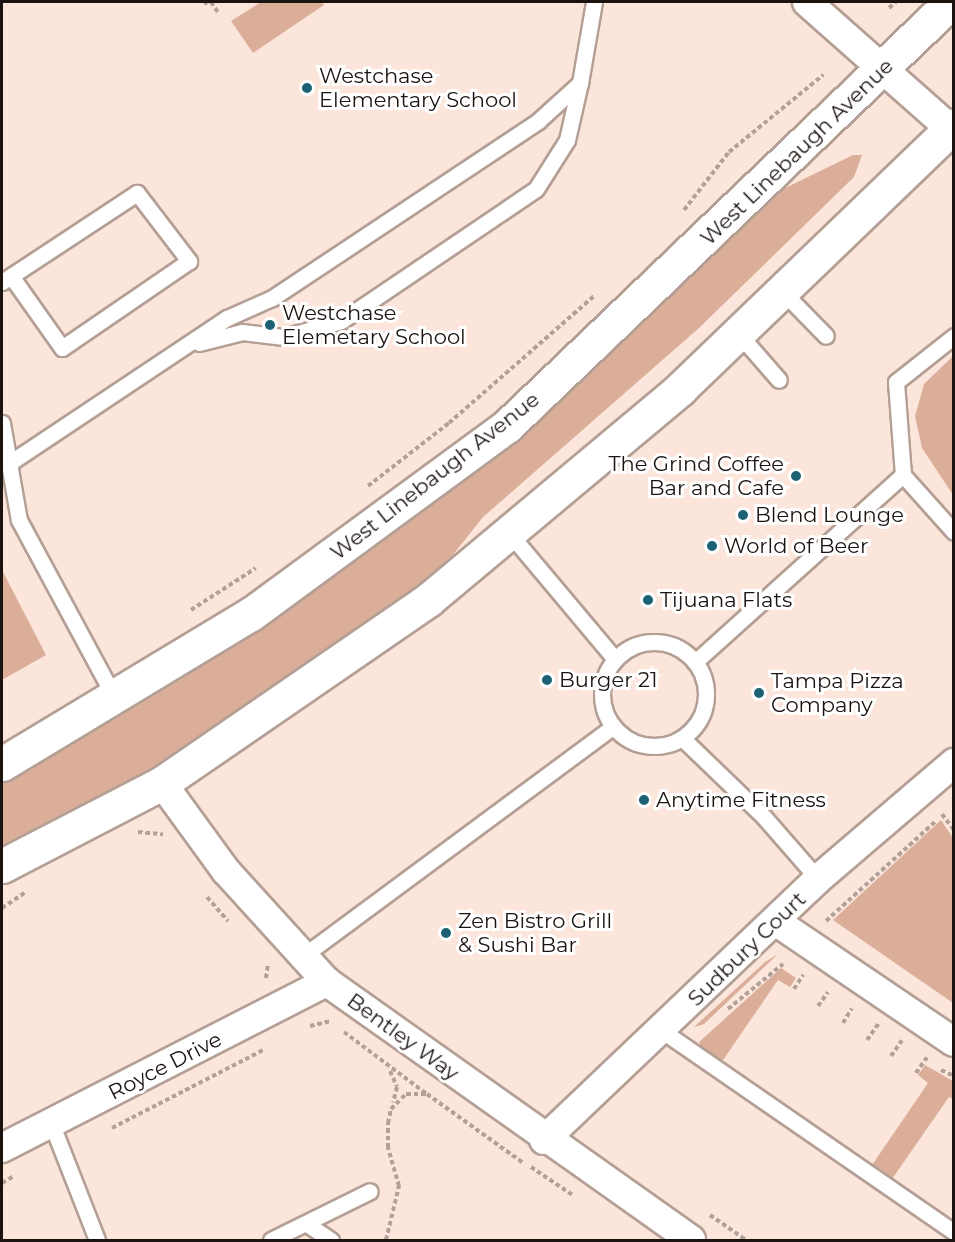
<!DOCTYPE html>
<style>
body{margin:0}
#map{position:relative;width:955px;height:1242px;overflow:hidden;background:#fce6dc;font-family:Montserrat,sans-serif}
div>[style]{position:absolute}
.green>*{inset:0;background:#dbae99}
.path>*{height:4px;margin-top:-2px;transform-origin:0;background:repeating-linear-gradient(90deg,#b2a199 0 4.5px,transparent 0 7.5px)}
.roads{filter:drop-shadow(2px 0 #b49f95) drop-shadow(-2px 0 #b49f95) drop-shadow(0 2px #b49f95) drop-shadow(0 -2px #b49f95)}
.service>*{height:15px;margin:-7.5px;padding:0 7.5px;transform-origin:7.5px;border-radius:7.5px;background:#fff}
.service>.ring{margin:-7.5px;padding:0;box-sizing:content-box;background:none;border:15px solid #fff;border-radius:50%}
.minor>*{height:28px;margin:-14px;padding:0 14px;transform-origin:14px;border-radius:14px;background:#fff}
.secondary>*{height:33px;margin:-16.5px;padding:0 16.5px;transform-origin:16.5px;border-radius:16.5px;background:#fff}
.dots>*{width:16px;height:16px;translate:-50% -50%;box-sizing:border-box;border:3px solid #fff;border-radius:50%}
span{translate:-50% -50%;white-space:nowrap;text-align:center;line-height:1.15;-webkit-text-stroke:6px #fff;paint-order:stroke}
.poi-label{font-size:21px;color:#1b1310}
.left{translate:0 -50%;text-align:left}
.right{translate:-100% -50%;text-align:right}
.street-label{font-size:21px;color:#1b1310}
.frame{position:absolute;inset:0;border:3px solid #1b1310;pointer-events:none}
</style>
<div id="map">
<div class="green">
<div style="clip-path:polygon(261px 2px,322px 2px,324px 5px,253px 53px,231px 21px)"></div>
<div style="clip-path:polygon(853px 155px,862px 155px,854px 177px,699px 328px,483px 517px,437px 575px,169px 760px,2px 855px,2px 782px,180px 680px,411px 519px,656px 310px,775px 193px)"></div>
<div style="clip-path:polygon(953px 356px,953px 495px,922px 448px,915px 416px,924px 384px)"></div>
<div style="clip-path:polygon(2px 570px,46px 655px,2px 680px)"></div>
<div style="clip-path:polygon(941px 820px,953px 838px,953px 1003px,833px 920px)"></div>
<div style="clip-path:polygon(778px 954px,704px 1024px,694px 1027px,765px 962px)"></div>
<div style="clip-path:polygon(781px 968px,796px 978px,790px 987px,778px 980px,721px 1063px,703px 1050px,699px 1042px)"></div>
<div style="clip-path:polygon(925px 1065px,953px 1081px,953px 1099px,949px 1097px,892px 1179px,872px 1165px,928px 1083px,918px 1075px)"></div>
</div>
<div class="path">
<div style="left:211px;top:2px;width:14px;rotate:56deg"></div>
<div style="left:204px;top:4px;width:4px;rotate:-34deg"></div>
<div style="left:889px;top:8px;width:9px;rotate:-41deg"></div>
<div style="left:684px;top:210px;width:73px;rotate:-52.2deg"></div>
<div style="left:729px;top:152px;width:122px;rotate:-39.3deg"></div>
<div style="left:368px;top:486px;width:103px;rotate:-37.9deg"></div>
<div style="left:449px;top:423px;width:193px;rotate:-41.2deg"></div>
<div style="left:191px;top:610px;width:77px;rotate:-32.9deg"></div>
<div style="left:942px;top:814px;width:20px;rotate:53deg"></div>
<div style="left:138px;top:832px;width:25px;rotate:5deg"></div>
<div style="left:207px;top:897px;width:32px;rotate:49deg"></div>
<div style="left:2px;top:908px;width:29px;rotate:-34deg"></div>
<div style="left:826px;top:921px;width:149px;rotate:-42.3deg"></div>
<div style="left:266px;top:978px;width:14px;rotate:-82deg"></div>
<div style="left:794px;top:989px;width:17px;rotate:-57deg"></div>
<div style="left:818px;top:1006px;width:17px;rotate:-54deg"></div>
<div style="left:728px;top:1009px;width:71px;rotate:-39.3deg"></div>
<div style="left:843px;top:1023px;width:17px;rotate:-59deg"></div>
<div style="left:310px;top:1026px;width:22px;rotate:-13deg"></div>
<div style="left:344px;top:1032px;width:104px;rotate:36.8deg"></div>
<div style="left:867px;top:1040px;width:21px;rotate:-55deg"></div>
<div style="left:891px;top:1056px;width:19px;rotate:-55deg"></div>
<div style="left:941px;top:1070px;width:14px;rotate:25deg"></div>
<div style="left:390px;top:1071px;width:17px;rotate:66deg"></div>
<div style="left:397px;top:1087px;width:16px;rotate:104deg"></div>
<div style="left:916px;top:1073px;width:19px;rotate:-55deg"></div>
<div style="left:112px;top:1128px;width:170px;rotate:-27.3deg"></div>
<div style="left:531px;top:1167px;width:52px;rotate:34deg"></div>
<div style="left:2px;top:1183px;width:14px;rotate:-30deg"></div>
<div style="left:710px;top:1215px;width:44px;rotate:34.8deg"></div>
<div style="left:386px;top:1240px;width:56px;rotate:-76.5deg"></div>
<div style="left:399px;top:1186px;width:40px;rotate:-106deg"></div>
<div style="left:388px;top:1148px;width:25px;rotate:-90deg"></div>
<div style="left:388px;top:1123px;width:14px;rotate:-78deg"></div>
<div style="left:391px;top:1109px;width:21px;rotate:-45deg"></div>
<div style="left:406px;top:1094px;width:21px"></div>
<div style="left:427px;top:1094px;width:117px;rotate:35.6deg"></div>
</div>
<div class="roads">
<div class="service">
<div style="left:2px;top:282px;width:11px;rotate:-34deg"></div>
<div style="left:11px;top:276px;width:151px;rotate:-33.4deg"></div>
<div style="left:137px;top:193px;width:86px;rotate:52.6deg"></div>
<div style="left:189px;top:261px;width:154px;rotate:145.6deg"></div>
<div style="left:62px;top:348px;width:88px;rotate:-125.3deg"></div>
<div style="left:781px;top:290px;width:64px;rotate:45.6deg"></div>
<div style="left:738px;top:333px;width:62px;rotate:48.9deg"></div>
<div style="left:199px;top:343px;width:44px;rotate:-14.3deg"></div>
<div style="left:242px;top:332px;width:42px;rotate:6.8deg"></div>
<div style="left:284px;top:337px;width:59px;rotate:-15.7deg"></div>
<div style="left:341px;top:321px;width:235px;rotate:-34.1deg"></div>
<div style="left:536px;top:189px;width:58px;rotate:-57.7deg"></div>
<div style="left:567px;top:140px;width:58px;rotate:-77.2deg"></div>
<div style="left:2px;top:423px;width:98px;rotate:80.1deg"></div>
<div style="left:19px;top:520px;width:204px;rotate:61.7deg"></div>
<div style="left:8px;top:464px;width:263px;rotate:-33.7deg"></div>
<div style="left:227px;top:318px;width:49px;rotate:-24deg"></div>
<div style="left:272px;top:298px;width:320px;rotate:-33.6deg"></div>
<div style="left:538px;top:121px;width:57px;rotate:-42.1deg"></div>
<div style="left:580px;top:83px;width:82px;rotate:-80.2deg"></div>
<div style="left:903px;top:475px;width:76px;rotate:48.2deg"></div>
<div style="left:510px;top:534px;width:163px;rotate:50deg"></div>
<div class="ring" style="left:602px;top:642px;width:89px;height:89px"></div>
<div style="left:695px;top:662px;width:280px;rotate:-42deg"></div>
<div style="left:903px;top:475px;width:93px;rotate:-94.3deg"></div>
<div style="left:896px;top:382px;width:74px;rotate:-38.4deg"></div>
<div style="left:682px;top:738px;width:114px;rotate:43.9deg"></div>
<div style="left:764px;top:817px;width:82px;rotate:48.9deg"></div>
<div style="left:303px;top:956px;width:385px;rotate:-36.5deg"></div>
<div style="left:661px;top:1030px;width:356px;rotate:34.6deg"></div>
<div style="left:52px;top:1125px;width:123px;rotate:68.6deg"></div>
<div style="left:307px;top:1224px;width:29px;rotate:34deg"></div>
<div style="left:271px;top:1240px;width:110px;rotate:-26.3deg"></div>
</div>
<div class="minor">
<div style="left:807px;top:2px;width:196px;rotate:41.5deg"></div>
<div style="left:162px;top:783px;width:109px;rotate:54deg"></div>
<div style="left:226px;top:871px;width:150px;rotate:47.7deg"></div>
<div style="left:327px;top:982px;width:446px;rotate:35.3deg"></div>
<div style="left:778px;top:923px;width:212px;rotate:34.1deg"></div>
<div style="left:544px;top:1140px;width:378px;rotate:-43.6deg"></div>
<div style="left:818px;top:879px;width:179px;rotate:-40.5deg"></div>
<div style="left:2px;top:1148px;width:365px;rotate:-27.1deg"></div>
</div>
<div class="secondary">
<div style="left:2px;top:764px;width:291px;rotate:-31.1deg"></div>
<div style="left:251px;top:614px;width:318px;rotate:-36.3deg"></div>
<div style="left:507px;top:426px;width:614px;rotate:-43.68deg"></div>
<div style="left:2px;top:866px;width:180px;rotate:-27.4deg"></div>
<div style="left:162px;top:783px;width:323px;rotate:-34.5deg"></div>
<div style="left:428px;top:600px;width:329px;rotate:-39.9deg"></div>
<div style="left:680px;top:389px;width:380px;rotate:-43.9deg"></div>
</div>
</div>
<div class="dots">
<div style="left:307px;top:88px;background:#1d6274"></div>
<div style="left:270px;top:325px;background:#1d6274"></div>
<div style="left:796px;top:476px;background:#1d6274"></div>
<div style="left:743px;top:515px;background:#1d6274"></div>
<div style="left:712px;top:546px;background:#1d6274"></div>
<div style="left:648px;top:600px;background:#1d6274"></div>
<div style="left:547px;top:680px;background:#1d6274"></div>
<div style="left:759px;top:693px;background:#1d6274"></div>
<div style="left:644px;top:800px;background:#1d6274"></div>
<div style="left:446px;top:933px;background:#1d6274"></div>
</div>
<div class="poi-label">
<span class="left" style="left:319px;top:88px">Westchase<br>Elementary School</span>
<span class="left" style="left:282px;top:325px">Westchase<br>Elemetary School</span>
<span class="right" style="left:784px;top:476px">The Grind Coffee<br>Bar and Cafe</span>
<span class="left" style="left:755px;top:515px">Blend Lounge</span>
<span class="left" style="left:724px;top:546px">World of Beer</span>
<span class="left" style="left:660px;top:600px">Tijuana Flats</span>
<span class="left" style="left:559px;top:680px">Burger 21</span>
<span class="left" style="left:771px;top:693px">Tampa Pizza<br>Company</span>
<span class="left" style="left:656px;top:800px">Anytime Fitness</span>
<span class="left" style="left:458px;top:933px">Zen Bistro Grill<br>&amp; Sushi Bar</span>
</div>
<div class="street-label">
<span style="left:797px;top:152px;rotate:-44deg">West Linebaugh Avenue</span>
<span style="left:435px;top:476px;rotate:-38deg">West Linebaugh Avenue</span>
<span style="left:747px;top:949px;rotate:-44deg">Sudbury Court</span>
<span style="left:403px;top:1037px;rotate:36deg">Bentley Way</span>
<span style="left:165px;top:1066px;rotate:-27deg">Royce Drive</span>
</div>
<div class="frame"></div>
</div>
